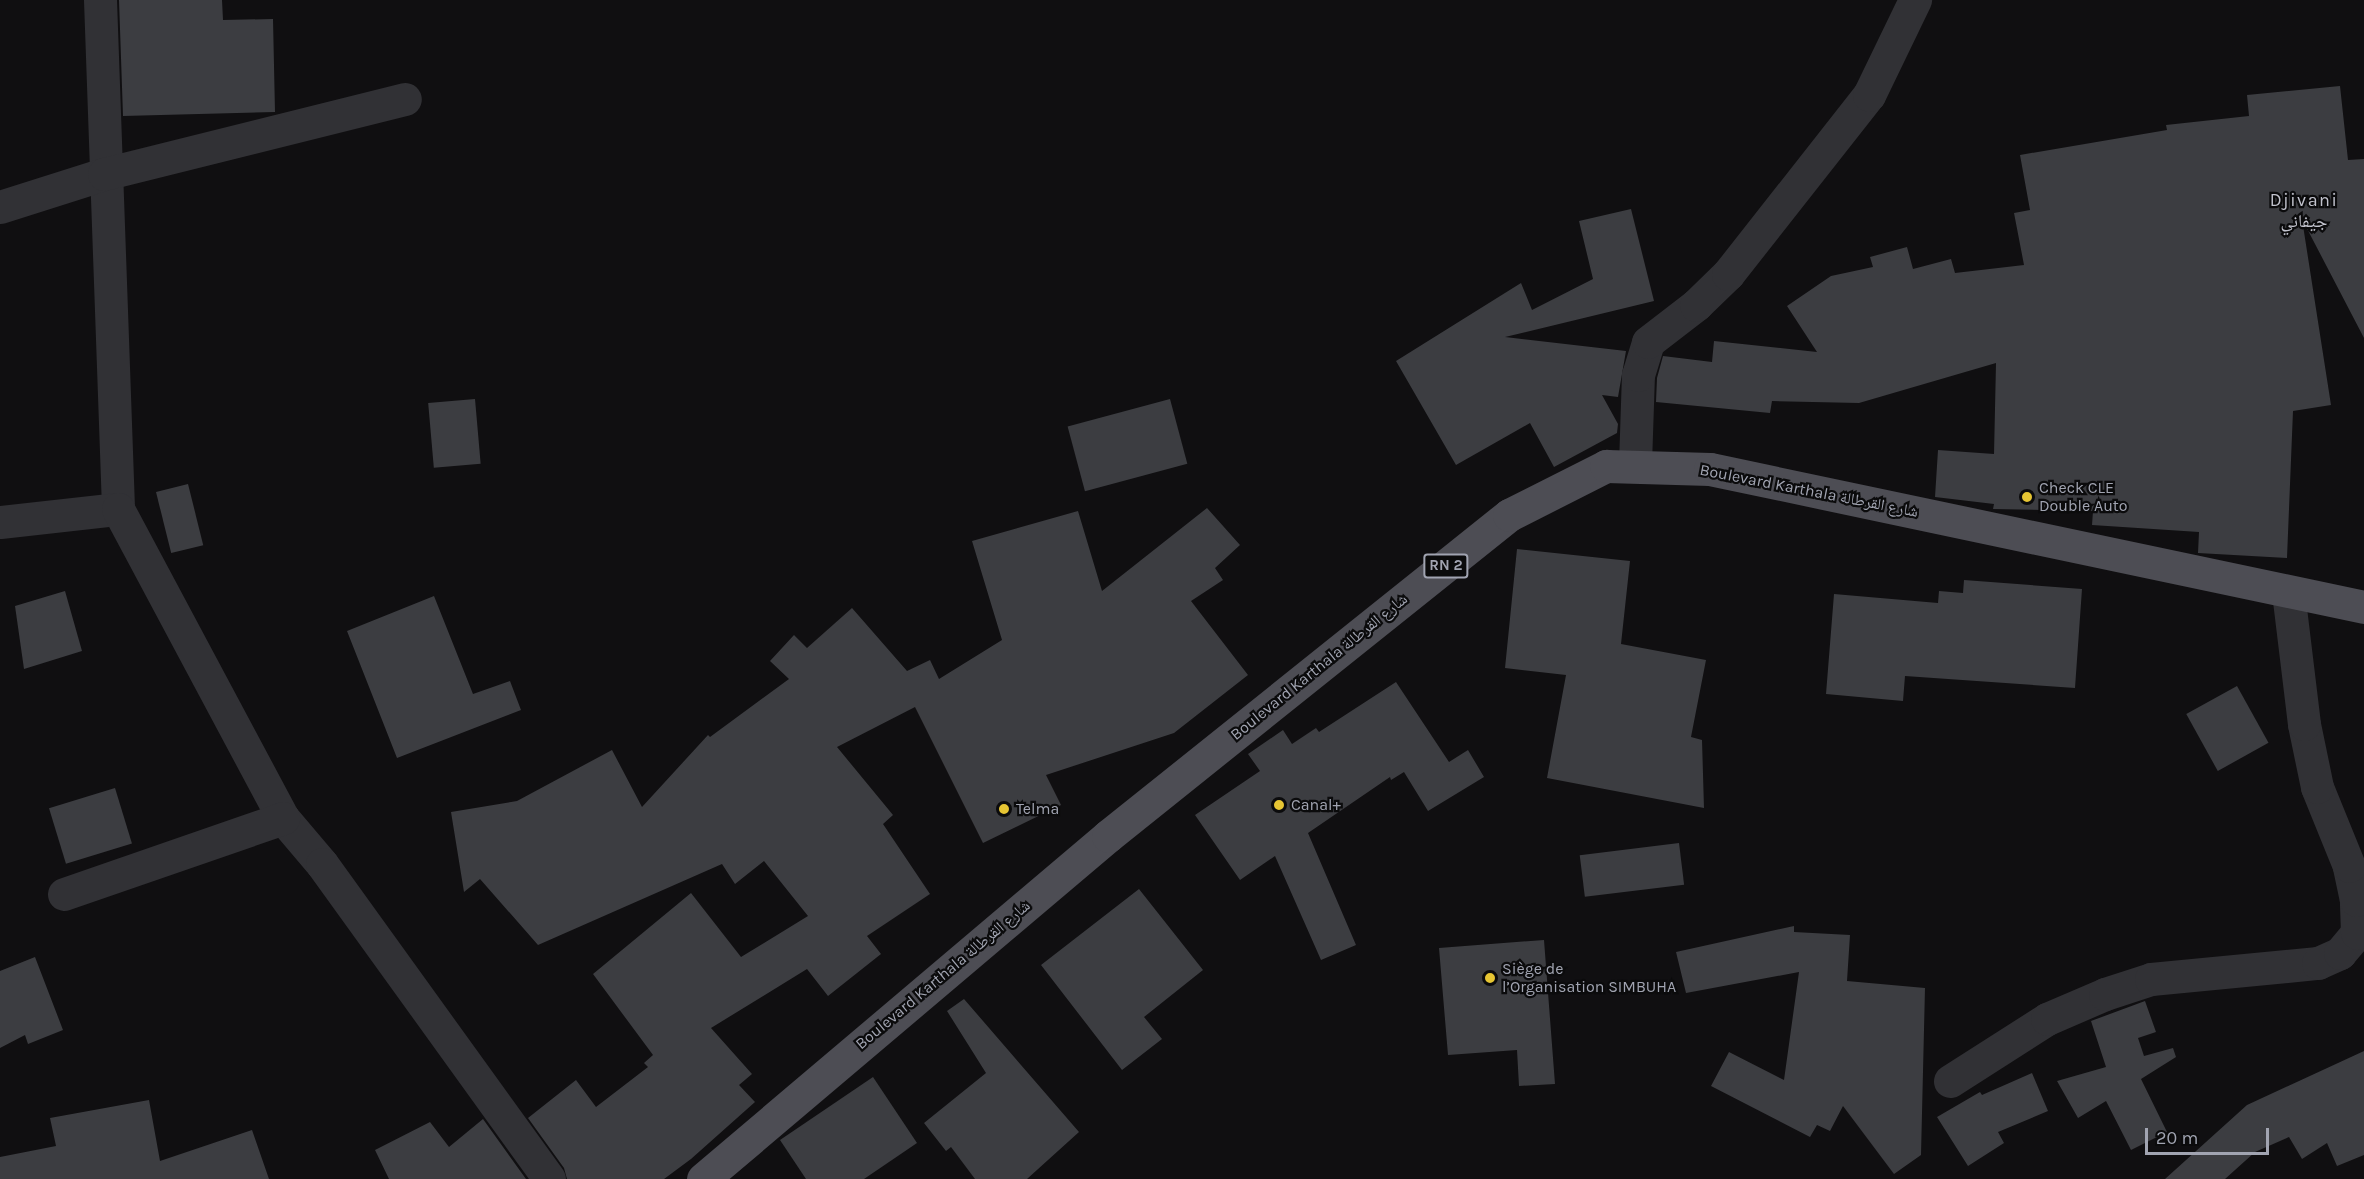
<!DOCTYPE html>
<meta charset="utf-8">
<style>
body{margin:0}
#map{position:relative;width:2364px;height:1179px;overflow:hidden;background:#100f11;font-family:Karla,"Noto Naskh Arabic",sans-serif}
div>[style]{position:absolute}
.building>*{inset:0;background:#3c3d41;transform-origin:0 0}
.minor>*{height:33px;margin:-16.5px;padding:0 16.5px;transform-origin:16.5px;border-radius:16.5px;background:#313135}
.major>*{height:33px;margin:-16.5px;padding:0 16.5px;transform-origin:16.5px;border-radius:16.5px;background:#4d4d54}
.dots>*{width:16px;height:16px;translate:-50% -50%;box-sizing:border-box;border:3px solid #0b0b0c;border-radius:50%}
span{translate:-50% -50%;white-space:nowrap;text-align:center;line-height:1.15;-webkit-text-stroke:4.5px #0b0b0c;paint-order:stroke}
.shield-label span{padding:2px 4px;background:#0b0b0c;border:2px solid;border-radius:4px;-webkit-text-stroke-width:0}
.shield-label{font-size:15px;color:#a1a4b1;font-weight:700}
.poi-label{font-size:16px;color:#a1a4b1}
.left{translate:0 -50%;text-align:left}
.street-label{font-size:16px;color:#a1a4b1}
.neighbourhood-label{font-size:18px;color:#c2c3cd;letter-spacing:1.5px}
.scale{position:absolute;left:2145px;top:1128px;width:124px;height:27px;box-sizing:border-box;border:3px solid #a1a4b1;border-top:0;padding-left:8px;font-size:18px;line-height:21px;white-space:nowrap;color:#a1a4b1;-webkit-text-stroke:4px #0b0b0c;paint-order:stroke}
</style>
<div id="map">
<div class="building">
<div style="clip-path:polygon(119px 0,222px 0,223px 20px,273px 19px,275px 112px,123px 116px)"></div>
<div style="clip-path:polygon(2340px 86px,2348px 160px,2364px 159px,2364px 338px,2302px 219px,2331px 405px,2293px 411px,2287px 558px,2198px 553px,2199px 532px,2092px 525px,2093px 511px,1993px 509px,1994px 504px,1935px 497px,1938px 450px,1994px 454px,1996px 363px,1859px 403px,1772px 401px,1770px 413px,1656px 402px,1657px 378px,1663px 356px,1712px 362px,1714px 341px,1817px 352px,1787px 306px,1831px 276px,1873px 267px,1870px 257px,1907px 247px,1913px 269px,1951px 259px,1955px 273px,2024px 265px,2014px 213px,2030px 210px,2020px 155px,2167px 130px,2166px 125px,2249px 116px,2247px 95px)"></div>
<div style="clip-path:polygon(1631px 209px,1654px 301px,1505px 337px,1626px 351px,1618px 397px,1602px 395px,1618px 424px,1617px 433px,1554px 467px,1530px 423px,1456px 465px,1396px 361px,1521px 283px,1532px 310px,1593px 279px,1579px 221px)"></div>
<div style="left:475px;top:399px;width:65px;height:47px;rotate:85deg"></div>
<div style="left:1170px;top:399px;width:67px;height:106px;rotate:75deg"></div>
<div style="left:188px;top:484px;width:63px;height:33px;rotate:76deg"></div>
<div style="clip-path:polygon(1207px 508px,1240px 545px,1215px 568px,1223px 580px,1191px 601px,1248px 675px,1174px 733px,1046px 775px,1061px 805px,983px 843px,915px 707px,837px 747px,893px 815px,883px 824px,930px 894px,867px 936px,881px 954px,828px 996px,807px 969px,711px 1028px,752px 1074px,739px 1085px,755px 1102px,691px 1159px,664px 1179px,567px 1179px,564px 1168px,528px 1118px,576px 1080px,596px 1107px,648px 1067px,644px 1063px,653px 1055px,593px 974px,691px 893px,741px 957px,808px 916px,764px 861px,735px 884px,722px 864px,538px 945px,480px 879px,464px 892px,451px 812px,517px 801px,612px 750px,642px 807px,708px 735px,710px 737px,789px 679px,770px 661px,794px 635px,807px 648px,852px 608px,907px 671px,930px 660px,939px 679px,1002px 640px,972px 541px,1078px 511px,1102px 591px)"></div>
<div style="clip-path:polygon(1517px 549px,1630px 561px,1621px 644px,1706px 660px,1691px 737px,1702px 740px,1704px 808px,1547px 778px,1566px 675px,1505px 668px)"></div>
<div style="clip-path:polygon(1964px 580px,2082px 589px,2075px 688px,1905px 676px,1903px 701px,1826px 694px,1834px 594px,1938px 603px,1939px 591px,1963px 593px)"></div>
<div style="clip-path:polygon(65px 591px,82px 651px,24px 669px,15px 606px)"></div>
<div style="clip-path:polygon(434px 596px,473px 694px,510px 681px,521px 710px,397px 758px,347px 631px)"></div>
<div style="clip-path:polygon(1396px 682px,1449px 762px,1468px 750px,1484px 777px,1428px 811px,1404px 772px,1391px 780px,1390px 777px,1308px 833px,1356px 945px,1321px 960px,1275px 856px,1240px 880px,1195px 815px,1260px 771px,1248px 754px,1283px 730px,1292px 744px,1316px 728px,1319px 732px)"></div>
<div style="left:2237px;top:686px;width:65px;height:58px;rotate:61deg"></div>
<div style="left:115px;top:788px;width:58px;height:69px;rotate:73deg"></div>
<div style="left:1679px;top:843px;width:42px;height:100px;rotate:83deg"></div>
<div style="clip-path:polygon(1139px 889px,1203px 970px,1144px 1017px,1162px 1039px,1122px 1070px,1041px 965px)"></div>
<div style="clip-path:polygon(1794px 926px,1794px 932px,1850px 935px,1847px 981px,1925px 988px,1921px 1155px,1894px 1174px,1843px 1106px,1830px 1131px,1817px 1125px,1810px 1137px,1711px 1086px,1729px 1052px,1784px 1080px,1799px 972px,1686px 993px,1676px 952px)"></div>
<div style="clip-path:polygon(1544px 940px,1555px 1084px,1519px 1086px,1517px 1050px,1448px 1055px,1439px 948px)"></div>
<div style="clip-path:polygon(35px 957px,63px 1030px,28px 1044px,25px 1035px,0 1048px,0 971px)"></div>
<div style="clip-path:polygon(964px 999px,1079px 1132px,1027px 1179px,975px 1179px,951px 1147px,946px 1151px,924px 1123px,986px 1073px,947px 1011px)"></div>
<div style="clip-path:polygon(2145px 1001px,2156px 1032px,2138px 1038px,2144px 1056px,2173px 1048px,2176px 1057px,2141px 1079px,2167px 1132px,2131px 1150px,2106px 1101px,2078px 1118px,2057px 1081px,2106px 1067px,2091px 1021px)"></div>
<div style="clip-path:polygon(2364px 1051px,2364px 1155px,2337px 1166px,2327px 1143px,2302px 1159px,2289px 1137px,2255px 1152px,2225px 1179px,2165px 1179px,2247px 1105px)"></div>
<div style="clip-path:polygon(2032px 1073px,2048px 1111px,1998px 1132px,2004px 1143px,1968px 1166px,1937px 1117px,1980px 1092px,1982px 1095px)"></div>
<div style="clip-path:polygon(873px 1077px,917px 1143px,864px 1179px,806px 1179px,780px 1140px)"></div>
<div style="clip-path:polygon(149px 1100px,160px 1161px,252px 1130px,269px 1179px,0 1179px,0 1157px,56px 1146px,50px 1118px)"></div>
<div style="clip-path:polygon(483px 1119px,526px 1179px,389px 1179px,375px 1150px,430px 1122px,449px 1147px)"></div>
</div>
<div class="minor">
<div style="left:100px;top:0;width:509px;rotate:87.97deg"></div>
<div style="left:0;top:207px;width:109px;rotate:-17.6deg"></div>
<div style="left:104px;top:174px;width:310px;rotate:-14deg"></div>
<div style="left:1635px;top:464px;width:89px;rotate:-88.1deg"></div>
<div style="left:1638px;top:375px;width:34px;rotate:-73deg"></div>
<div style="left:1648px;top:342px;width:61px;rotate:-37.6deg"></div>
<div style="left:1696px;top:305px;width:45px;rotate:-44.1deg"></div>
<div style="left:1728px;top:274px;width:228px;rotate:-51.8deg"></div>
<div style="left:1869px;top:95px;width:106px;rotate:-64.2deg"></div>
<div style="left:0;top:522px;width:119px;rotate:-6.3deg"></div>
<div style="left:118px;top:509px;width:350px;rotate:61.9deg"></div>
<div style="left:283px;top:818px;width:60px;rotate:49.7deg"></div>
<div style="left:322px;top:864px;width:388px;rotate:54.2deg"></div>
<div style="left:64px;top:894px;width:232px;rotate:-19.1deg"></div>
<div style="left:1950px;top:1081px;width:115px;rotate:-32.6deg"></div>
<div style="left:2047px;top:1019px;width:63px;rotate:-23.3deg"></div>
<div style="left:2105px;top:994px;width:48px;rotate:-18.1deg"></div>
<div style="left:2151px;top:979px;width:168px;rotate:-5.5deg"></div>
<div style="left:2318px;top:963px;width:24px;rotate:-24deg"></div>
<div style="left:2340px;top:953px;width:26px;rotate:-50deg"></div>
<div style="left:2357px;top:933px;width:33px;rotate:-92deg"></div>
<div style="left:2356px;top:900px;width:35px;rotate:-102deg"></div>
<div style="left:2349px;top:866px;width:85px;rotate:-112.1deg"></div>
<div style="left:2317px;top:787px;width:64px;rotate:-101.7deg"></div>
<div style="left:2304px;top:724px;width:133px;rotate:-96.9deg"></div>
</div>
<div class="major">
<div style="left:703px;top:1179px;width:531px;rotate:-40.26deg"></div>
<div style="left:1108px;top:836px;width:514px;rotate:-38.68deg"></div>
<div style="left:1509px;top:515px;width:109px;rotate:-26.8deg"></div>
<div style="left:1606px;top:466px;width:104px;rotate:1.7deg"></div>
<div style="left:1710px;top:469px;width:668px;rotate:11.92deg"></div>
</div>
<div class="dots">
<div style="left:2027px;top:497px;background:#e6c533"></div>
<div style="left:1279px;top:805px;background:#e6c533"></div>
<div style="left:1004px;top:809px;background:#e6c533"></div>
<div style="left:1490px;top:978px;background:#e6c533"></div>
</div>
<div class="shield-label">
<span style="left:1446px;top:566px">RN 2</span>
</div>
<div class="poi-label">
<span class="left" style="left:2039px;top:497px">Check CLE<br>Double Auto</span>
<span class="left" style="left:1291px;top:805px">Canal+</span>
<span class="left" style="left:1016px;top:809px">Telma</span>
<span class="left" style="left:1502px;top:978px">Siège de<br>l’Organisation SIMBUHA</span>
</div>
<div class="street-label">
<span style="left:1809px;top:491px;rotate:11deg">Boulevard Karthala شارع القرطالة</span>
<span style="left:1319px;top:667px;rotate:-39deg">Boulevard Karthala شارع القرطالة</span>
<span style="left:943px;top:975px;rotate:-40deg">Boulevard Karthala شارع القرطالة</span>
</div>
<div class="neighbourhood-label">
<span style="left:2304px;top:211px">Djivani<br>جيفاني</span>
</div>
<div class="scale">20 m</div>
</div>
